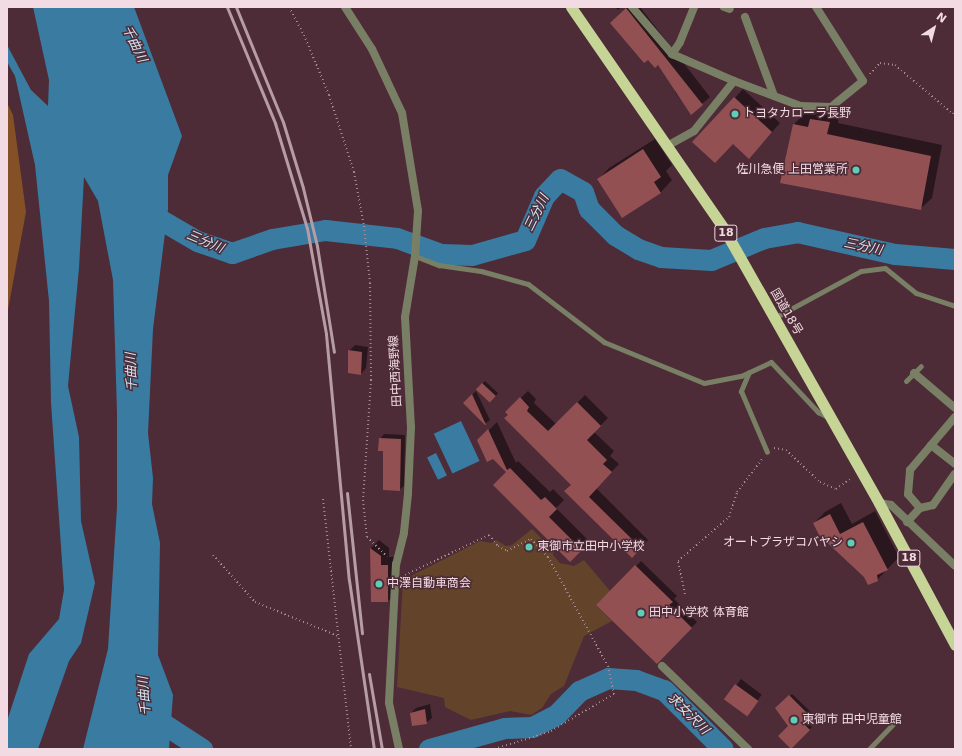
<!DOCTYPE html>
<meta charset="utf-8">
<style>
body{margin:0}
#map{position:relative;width:962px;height:756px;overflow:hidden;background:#4d2c37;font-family:"DejaVu Sans","Noto Sans JP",sans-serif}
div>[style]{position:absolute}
.green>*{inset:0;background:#634329}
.forest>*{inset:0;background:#845025}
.water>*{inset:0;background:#3a7ba2;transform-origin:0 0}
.shadow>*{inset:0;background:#0007;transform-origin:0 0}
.river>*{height:21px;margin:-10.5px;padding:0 10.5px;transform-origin:10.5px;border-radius:10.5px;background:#3a7ba2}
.building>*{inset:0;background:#935053;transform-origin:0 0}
.path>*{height:2px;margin-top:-1px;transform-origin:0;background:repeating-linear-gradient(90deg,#a58a93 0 1px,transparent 0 4px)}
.service>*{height:5px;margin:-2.5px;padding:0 2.5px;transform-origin:2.5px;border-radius:2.5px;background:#797f64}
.minor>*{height:8px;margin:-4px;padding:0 4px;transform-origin:4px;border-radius:4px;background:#797f64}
.trunk>*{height:11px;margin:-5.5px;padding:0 5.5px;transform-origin:5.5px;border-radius:5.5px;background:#c6d496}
.rail>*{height:3px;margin:-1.5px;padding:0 1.5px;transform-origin:1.5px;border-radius:1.5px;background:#b69ca4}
.dots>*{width:11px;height:11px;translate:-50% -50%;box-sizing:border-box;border:2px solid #4d2c37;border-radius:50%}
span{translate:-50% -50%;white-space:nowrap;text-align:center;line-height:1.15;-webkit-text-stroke:3px #4d2c37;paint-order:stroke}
.shield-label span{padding:1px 3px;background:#4d2c37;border:1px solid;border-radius:3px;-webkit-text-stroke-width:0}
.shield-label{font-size:11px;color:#f2dbe2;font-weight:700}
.poi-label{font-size:12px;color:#f2dbe2}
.left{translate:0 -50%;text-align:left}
.right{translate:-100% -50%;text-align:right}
.street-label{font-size:12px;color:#f2dbe2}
.water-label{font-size:13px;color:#d5e6f2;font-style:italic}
.frame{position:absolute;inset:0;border:8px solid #f2dbe2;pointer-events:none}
.north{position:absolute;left:914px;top:8px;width:40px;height:40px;-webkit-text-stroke:3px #4d2c37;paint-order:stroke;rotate:36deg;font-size:11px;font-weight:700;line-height:16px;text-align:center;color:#f2dbe2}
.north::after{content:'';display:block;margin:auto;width:14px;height:18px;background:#f2dbe2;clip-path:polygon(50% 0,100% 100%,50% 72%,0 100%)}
</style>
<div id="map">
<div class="green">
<div style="clip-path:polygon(532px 529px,554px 551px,553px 555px,560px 563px,574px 566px,584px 560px,610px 591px,596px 605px,612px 621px,584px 636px,564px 686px,551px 694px,542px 708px,531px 715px,510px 711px,471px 720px,445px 707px,444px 698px,397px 687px,403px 580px,480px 541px,492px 543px,496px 540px,506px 546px,512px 545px)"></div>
</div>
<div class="forest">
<div style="clip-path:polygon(7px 103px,13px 115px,26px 212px,7px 315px)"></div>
</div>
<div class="water">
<div style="clip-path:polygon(33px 7px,134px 7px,182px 136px,168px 175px,168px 209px,153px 329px,148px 433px,153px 478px,152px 504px,160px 543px,158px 655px,173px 695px,169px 749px,83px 749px,108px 649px,117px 507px,117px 413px,113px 280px,98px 201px,84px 177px,79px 268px,68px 386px,79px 437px,81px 521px,95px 583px,81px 643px,69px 661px,38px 749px,7px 749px,7px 721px,29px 654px,59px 619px,64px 590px,51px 403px,49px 301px,35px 165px,15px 76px,7px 62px,7px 45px,31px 90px,48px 106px,49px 80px)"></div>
<div style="left:461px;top:421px;width:44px;height:30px;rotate:65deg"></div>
<div style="left:436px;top:453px;width:25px;height:10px;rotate:64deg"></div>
</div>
<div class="shadow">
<div style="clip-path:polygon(615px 7px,621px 7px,618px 10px)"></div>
<div style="clip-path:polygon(628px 7px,640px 7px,710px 97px,691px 113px,675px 92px,677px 89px,619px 15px)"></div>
<div style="clip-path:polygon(743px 89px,780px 123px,757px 149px,749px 158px,733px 143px,694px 142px)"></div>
<div style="clip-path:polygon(822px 108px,840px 111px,838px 123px,942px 145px,932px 198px,920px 209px,794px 124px,805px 113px,815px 115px)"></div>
<div style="clip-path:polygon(655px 139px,672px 165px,666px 171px,672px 180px,661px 192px,622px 217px,598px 180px,609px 168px)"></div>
<div style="clip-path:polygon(355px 345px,368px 347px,366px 368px,361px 374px,349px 351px)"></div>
<div style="left:485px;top:381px;width:18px;height:12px;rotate:43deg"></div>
<div style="clip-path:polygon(476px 391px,490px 420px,486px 423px,464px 403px)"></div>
<div style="clip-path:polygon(528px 391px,536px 399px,534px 403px,556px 424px,585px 395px,608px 418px,594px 432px,614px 451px,610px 456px,619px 464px,596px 488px,648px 540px,632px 557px,572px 485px,506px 412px)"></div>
<div style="clip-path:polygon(497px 422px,516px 463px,518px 461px,550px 492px,553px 489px,564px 500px,556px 508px,589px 541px,570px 561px,507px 472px,478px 441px)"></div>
<div style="clip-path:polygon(384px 434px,405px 435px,404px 486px,399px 490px,380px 439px)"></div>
<div style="clip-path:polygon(841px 503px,852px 524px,875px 511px,899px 557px,877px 580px,865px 576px,814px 523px,825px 512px)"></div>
<div style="clip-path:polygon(379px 540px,389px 548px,389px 557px,396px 557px,397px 593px,388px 601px,372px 601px,371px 548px)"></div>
<div style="clip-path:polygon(641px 561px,677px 596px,674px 599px,697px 622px,657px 663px,598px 605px)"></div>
<div style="left:741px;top:679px;width:26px;height:26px;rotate:37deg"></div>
<div style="clip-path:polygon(792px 694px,812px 713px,805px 720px,812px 727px,791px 747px,790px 726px,777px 708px)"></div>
<div style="clip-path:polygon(430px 704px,432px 718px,426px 723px,411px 713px,416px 708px)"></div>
</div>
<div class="river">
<div style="left:144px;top:210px;width:61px;rotate:30.3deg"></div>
<div style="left:197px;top:241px;width:37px;rotate:19deg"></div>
<div style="left:232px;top:253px;width:42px;rotate:-19.3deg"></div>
<div style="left:272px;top:239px;width:54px;rotate:-9.6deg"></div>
<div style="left:325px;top:230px;width:72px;rotate:6.3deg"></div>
<div style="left:397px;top:238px;width:47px;rotate:20deg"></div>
<div style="left:441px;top:254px;width:31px;rotate:2deg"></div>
<div style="left:472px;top:255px;width:55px;rotate:-15.8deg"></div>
<div style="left:525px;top:240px;width:48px;rotate:-66.6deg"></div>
<div style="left:544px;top:196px;width:23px;rotate:-47deg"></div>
<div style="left:560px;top:179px;width:26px;rotate:29deg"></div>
<div style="left:583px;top:192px;width:18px;rotate:71deg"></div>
<div style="left:589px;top:209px;width:37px;rotate:45deg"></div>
<div style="left:615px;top:235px;width:27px;rotate:31deg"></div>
<div style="left:638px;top:249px;width:24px;rotate:19deg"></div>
<div style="left:661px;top:257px;width:50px;rotate:3.4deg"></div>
<div style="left:711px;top:260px;width:57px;rotate:-22.5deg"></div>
<div style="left:764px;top:238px;width:34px;rotate:-10deg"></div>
<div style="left:797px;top:232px;width:100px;rotate:12.7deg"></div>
<div style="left:895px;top:254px;width:60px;rotate:4.8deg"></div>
<div style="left:147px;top:713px;width:66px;rotate:33.2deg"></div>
<div style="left:429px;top:749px;width:78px;rotate:-15.6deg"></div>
<div style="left:504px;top:728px;width:28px;rotate:-2deg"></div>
<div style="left:532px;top:727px;width:28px;rotate:-27deg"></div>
<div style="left:557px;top:714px;width:32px;rotate:-46deg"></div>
<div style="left:579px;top:691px;width:32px;rotate:-24deg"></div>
<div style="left:608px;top:678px;width:28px;rotate:4deg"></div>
<div style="left:636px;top:680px;width:30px;rotate:20deg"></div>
<div style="left:664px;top:690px;width:83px;rotate:45deg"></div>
</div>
<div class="building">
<div style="clip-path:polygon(626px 8px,703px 105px,691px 115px,658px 65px,655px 68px,648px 60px,644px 63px,610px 23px)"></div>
<div style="clip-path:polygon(734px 97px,772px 132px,749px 159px,733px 144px,715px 163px,692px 142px)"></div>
<div style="clip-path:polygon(810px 119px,830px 122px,827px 134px,931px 156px,921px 210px,780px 183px,793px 124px,808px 127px)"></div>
<div style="clip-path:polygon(643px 149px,661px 177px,654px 182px,661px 193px,622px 218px,597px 179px)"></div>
<div style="clip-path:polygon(348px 350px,362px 352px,361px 375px,348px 373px)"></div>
<div style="left:482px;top:383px;width:19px;height:9px;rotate:43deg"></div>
<div style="clip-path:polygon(472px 394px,486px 425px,485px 425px,463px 403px)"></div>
<div style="clip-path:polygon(520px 397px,529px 407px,527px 411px,548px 431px,577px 402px,601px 426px,587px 440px,607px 460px,603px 464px,612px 472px,589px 497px,641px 548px,632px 558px,564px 491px,571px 485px,504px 418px,508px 415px,505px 412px)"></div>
<div style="clip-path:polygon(488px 429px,507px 470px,510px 468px,541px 500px,545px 497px,557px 509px,549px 517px,582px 550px,570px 562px,493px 485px,506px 472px,493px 459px,487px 462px,477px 440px)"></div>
<div style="clip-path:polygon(379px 438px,401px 439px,400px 491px,383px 490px,383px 451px,378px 451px)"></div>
<div style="clip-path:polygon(830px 514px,840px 534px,863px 522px,888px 570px,877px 575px,878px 581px,868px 585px,864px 577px,819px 535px,813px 523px)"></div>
<div style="clip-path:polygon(370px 548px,381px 556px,381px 565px,388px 565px,388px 602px,371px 602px)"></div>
<div style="clip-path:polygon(635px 565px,673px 602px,669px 605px,692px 628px,657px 664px,596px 605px)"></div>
<div style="left:735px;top:684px;width:29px;height:19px;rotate:36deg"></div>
<div style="clip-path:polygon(789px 695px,810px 716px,803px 723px,810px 730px,791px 749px,778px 736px,788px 726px,775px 708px)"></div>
<div style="clip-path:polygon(425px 709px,427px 724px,412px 726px,410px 713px)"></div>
</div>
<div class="path">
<div style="left:289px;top:7px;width:32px;rotate:62deg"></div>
<div style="left:304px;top:35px;width:65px;rotate:67.4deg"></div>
<div style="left:329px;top:95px;width:81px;rotate:72deg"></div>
<div style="left:354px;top:172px;width:55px;rotate:79.5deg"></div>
<div style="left:364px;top:226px;width:57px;rotate:84deg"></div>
<div style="left:370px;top:283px;width:97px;rotate:89.4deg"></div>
<div style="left:371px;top:380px;width:120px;rotate:93.8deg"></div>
<div style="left:363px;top:500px;width:37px;rotate:84deg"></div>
<div style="left:367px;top:537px;width:28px;rotate:44deg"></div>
<div style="left:870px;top:74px;width:15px;rotate:-48deg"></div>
<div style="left:880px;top:63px;width:15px;rotate:8deg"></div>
<div style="left:895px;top:65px;width:76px;rotate:40.2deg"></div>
<div style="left:953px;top:114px;width:4px;rotate:-56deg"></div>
<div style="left:774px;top:448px;width:12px;rotate:9deg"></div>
<div style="left:786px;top:450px;width:47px;rotate:43.3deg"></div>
<div style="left:820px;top:482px;width:17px;rotate:24deg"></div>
<div style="left:836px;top:489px;width:19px;rotate:-35deg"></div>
<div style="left:323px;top:499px;width:252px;rotate:83.6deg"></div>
<div style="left:213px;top:555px;width:63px;rotate:48.2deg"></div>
<div style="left:255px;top:602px;width:90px;rotate:22.3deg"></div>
<div style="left:405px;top:575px;width:93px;rotate:-25.5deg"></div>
<div style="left:489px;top:535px;width:14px;rotate:51deg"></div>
<div style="left:498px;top:546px;width:10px;rotate:29deg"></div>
<div style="left:507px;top:551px;width:27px;rotate:-27deg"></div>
<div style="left:531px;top:539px;width:25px;rotate:47deg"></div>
<div style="left:548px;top:557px;width:124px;rotate:61.2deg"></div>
<div style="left:608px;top:666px;width:29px;rotate:78deg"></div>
<div style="left:614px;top:694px;width:75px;rotate:149.7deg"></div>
<div style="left:549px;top:732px;width:58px;rotate:162.8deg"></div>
<div style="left:685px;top:594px;width:34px;rotate:-102deg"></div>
<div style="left:678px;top:561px;width:67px;rotate:-40.8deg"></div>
<div style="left:729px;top:517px;width:26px;rotate:-72deg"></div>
<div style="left:737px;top:492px;width:43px;rotate:-52.6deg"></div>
</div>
<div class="service">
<div style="left:415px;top:256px;width:26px;rotate:21deg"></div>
<div style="left:439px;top:265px;width:42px;rotate:8.1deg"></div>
<div style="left:481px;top:271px;width:49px;rotate:15.5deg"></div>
<div style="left:528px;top:284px;width:96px;rotate:37.3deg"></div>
<div style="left:604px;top:342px;width:108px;rotate:22.3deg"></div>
<div style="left:704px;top:383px;width:38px;rotate:-11deg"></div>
<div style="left:741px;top:376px;width:33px;rotate:-25deg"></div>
<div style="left:771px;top:362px;width:69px;rotate:46.8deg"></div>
<div style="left:818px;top:412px;width:11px;rotate:27deg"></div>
<div style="left:774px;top:318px;width:99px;rotate:-28.4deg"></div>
<div style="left:861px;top:271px;width:24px;rotate:-7deg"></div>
<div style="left:885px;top:268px;width:40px;rotate:39deg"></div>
<div style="left:916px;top:293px;width:41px;rotate:18.4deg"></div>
<div style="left:749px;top:372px;width:21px;rotate:113deg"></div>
<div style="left:741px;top:391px;width:66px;rotate:66.9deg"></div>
<div style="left:906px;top:381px;width:21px;rotate:-45deg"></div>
<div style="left:869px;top:749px;width:36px;rotate:-46deg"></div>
</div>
<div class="minor">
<div style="left:345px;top:7px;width:50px;rotate:57.3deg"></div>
<div style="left:372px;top:49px;width:71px;rotate:64.9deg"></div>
<div style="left:402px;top:113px;width:99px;rotate:80.7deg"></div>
<div style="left:418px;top:211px;width:45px;rotate:93.8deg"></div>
<div style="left:415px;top:256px;width:62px;rotate:99.3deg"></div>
<div style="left:405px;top:317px;width:110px;rotate:86.9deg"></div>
<div style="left:411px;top:427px;width:67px;rotate:92.6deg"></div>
<div style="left:408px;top:494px;width:39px;rotate:96deg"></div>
<div style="left:404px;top:533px;width:32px;rotate:104deg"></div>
<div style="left:396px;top:564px;width:139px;rotate:92.9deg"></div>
<div style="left:389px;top:703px;width:47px;rotate:77.7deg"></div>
<div style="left:632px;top:7px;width:62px;rotate:49.6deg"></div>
<div style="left:672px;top:54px;width:68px;rotate:23.5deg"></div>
<div style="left:734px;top:81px;width:71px;rotate:20.7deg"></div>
<div style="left:800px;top:106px;width:31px;rotate:2deg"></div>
<div style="left:831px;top:107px;width:41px;rotate:-39.1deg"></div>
<div style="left:863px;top:81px;width:88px;rotate:-122.4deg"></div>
<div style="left:724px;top:7px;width:6px;rotate:18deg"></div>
<div style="left:745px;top:17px;width:84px;rotate:69.8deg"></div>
<div style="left:672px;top:54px;width:14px;rotate:-56deg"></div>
<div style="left:680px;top:42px;width:38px;rotate:-68deg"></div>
<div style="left:667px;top:146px;width:31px;rotate:-29deg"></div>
<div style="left:694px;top:131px;width:64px;rotate:-51.3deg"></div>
<div style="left:914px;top:373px;width:54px;rotate:40.5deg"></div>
<div style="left:931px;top:445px;width:31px;rotate:38deg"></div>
<div style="left:879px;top:503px;width:12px;rotate:9deg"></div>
<div style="left:891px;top:505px;width:88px;rotate:43.6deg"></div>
<div style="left:920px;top:508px;width:13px;rotate:-13deg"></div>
<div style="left:933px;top:505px;width:38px;rotate:-55deg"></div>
<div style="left:907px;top:522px;width:19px;rotate:-47deg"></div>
<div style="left:920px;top:508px;width:18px;rotate:-131deg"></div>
<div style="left:908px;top:494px;width:24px;rotate:-85deg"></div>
<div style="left:910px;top:470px;width:70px;rotate:-49.7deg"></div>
<div style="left:662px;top:666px;width:120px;rotate:44deg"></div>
</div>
<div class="trunk">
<div style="left:571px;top:7px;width:270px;rotate:55.4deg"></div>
<div style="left:724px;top:229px;width:315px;rotate:60.5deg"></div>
<div style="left:879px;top:503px;width:161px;rotate:61.8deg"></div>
</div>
<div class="rail">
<div style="left:227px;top:7px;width:126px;rotate:67.5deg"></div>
<div style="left:275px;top:123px;width:110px;rotate:73.1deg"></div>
<div style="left:307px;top:228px;width:108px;rotate:79.8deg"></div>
<div style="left:326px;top:334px;width:247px;rotate:84.7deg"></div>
<div style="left:349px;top:580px;width:171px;rotate:81.6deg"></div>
<div style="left:236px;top:7px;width:124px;rotate:67.8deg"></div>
<div style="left:283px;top:122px;width:69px;rotate:73.1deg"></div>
<div style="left:303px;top:188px;width:60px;rotate:76.4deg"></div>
<div style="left:317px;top:246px;width:107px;rotate:80.9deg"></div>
<div style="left:347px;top:493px;width:141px;rotate:83.9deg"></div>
<div style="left:369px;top:674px;width:76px;rotate:80.2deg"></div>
</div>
<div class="dots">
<div style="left:735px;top:114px;background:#5eceb8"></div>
<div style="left:856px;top:170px;background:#5eceb8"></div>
<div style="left:851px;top:543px;background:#5eceb8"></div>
<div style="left:529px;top:547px;background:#5eceb8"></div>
<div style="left:379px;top:584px;background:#5eceb8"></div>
<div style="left:641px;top:613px;background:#5eceb8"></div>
<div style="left:794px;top:720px;background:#5eceb8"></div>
</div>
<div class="shield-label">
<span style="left:726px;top:233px">18</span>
<span style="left:909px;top:558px">18</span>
</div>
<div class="poi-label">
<span class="left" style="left:743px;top:114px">トヨタカローラ長野</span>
<span class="right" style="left:848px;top:170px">佐川急便 上田営業所</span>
<span class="right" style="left:843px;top:543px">オートプラザコバヤシ</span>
<span class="left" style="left:537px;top:547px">東御市立田中小学校</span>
<span class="left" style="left:387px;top:584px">中澤自動車商会</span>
<span class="left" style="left:649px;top:613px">田中小学校 体育館</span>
<span class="left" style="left:802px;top:720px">東御市 田中児童館</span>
</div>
<div class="street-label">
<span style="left:786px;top:312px;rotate:60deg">国道18号</span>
<span style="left:396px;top:371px;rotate:-93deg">田中西海野線</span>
</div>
<div class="water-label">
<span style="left:134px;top:44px;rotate:64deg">千曲川</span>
<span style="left:537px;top:213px;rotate:-64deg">三分川</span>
<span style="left:205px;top:242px;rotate:23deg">三分川</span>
<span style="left:863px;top:247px;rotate:12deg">三分川</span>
<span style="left:132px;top:372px;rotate:-92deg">千曲川</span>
<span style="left:145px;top:696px;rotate:-94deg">千曲川</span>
<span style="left:688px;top:714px;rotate:45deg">求女沢川</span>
</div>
<div class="frame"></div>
<div class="north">N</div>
</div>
